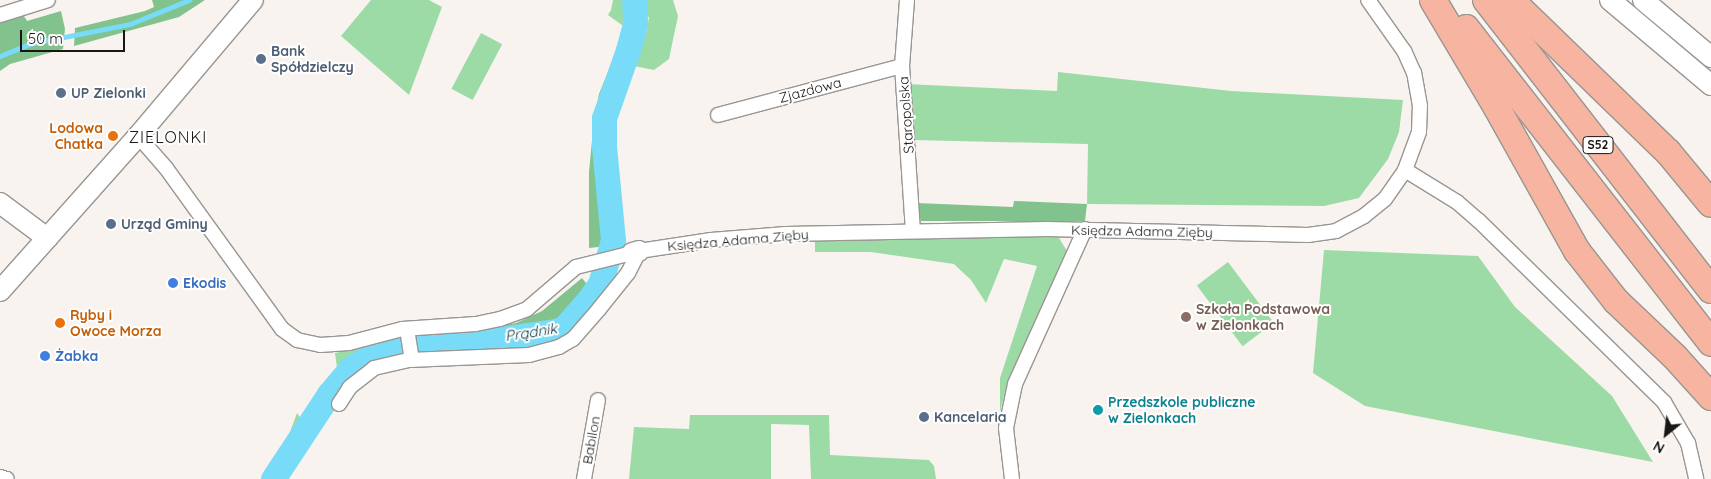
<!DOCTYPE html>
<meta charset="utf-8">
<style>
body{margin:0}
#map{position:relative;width:1711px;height:479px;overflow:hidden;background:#f8f3ef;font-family:Quicksand,sans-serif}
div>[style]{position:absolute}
.green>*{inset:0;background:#9cdba6;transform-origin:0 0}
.forest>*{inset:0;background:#82c28d}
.stream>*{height:4.5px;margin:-2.25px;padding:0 2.25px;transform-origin:2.25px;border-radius:2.25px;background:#78dbf7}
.river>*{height:25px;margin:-12.5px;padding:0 12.5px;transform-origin:12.5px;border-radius:12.5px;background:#78dbf7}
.roads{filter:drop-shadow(1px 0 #999692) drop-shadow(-1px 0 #999692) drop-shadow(0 1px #999692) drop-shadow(0 -1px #999692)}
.street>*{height:14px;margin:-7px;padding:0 7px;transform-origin:7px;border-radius:7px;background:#fff}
.secondary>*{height:20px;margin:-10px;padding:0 10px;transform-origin:10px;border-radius:10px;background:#fff}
.highway>*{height:26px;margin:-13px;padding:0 13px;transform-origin:13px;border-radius:13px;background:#f7b4a0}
.dots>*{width:14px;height:14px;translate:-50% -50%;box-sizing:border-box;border:2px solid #fff;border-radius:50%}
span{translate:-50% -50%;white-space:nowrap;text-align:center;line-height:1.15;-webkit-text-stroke:4px #fff;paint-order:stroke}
.shield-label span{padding:1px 4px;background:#fff;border:1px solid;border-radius:4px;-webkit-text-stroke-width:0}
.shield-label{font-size:12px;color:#191716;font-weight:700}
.service-label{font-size:14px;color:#4e5e75;font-weight:700}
.left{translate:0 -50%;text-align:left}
.street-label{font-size:14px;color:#191716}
.food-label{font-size:14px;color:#c56008;font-weight:700}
.right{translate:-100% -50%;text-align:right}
.shop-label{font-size:14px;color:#366cbe;font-weight:700}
.education-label{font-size:14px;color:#785e54;font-weight:700}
.culture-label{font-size:14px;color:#0d838f;font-weight:700}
.water-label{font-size:15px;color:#03343f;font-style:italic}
.quarter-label{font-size:16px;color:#191716;letter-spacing:1px}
.north{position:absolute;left:1641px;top:409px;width:50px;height:50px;-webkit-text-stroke:4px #fff;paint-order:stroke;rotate:209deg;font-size:14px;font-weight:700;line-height:20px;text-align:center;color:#191716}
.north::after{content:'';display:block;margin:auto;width:18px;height:22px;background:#191716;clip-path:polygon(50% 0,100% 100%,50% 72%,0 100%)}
.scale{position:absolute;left:20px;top:30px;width:105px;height:22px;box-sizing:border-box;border:2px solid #191716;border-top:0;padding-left:6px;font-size:15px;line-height:18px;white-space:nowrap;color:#191716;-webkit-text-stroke:4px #fff;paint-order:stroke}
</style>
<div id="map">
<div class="green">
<div style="clip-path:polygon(371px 0,429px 0,442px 7px,409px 95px,341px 36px)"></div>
<div style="clip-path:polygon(613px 0,673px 0,678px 16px,669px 59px,654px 70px,634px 66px,647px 30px,649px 17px,641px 15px,639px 26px,626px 28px,608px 15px,611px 10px)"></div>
<div style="left:481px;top:33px;width:24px;height:63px;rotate:28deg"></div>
<div style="clip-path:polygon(1058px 72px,1231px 91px,1403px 100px,1399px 132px,1388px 159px,1359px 198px,1324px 206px,1087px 204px,1088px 144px,912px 140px,906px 84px,1057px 91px)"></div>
<div style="clip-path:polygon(1056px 233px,1067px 251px,1006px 388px,1000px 412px,1000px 378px,1037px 266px,1004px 259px,986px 303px,971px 280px,954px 264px,871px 252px,815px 252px,815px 241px)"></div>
<div style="clip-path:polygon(1324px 250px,1478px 256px,1515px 307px,1612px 396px,1653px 462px,1365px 406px,1313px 373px)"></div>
<div style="left:1228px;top:262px;width:76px;height:39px;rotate:53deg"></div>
<div style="clip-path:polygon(403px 338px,409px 355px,351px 381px,332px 401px,315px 427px,308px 414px,338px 375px,335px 353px)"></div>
<div style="clip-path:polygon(297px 413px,311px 433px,281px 479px,261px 479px,286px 443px)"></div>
<div style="clip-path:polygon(690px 415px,829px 415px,830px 455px,929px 460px,934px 466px,936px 479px,811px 479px,809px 425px,771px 424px,771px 479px,629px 479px,634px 427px,689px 429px)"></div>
</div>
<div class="forest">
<div style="clip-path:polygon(152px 0,205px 0,179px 17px,74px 46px,75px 28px,145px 11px,154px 7px)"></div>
<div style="clip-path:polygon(21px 11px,27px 21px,61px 11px,65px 29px,63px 49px,10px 64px,0 71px,0 21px)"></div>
<div style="clip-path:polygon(639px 26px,637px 41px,619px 85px,612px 109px,625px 244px,589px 248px,589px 172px,594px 120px,599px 94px,626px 28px)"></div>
<div style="clip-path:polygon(1014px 201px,1087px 204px,1085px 221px,921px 221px,916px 203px,1013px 207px)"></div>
<div style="clip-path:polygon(615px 274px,570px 328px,556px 338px,498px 350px,415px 353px,413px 336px,471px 332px,516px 323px,542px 311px,582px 278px,586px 283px)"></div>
</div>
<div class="stream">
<div style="left:0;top:56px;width:31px;rotate:-22deg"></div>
<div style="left:29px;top:44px;width:103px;rotate:-11.2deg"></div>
<div style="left:130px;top:24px;width:64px;rotate:-22.1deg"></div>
</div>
<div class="river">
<div style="left:273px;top:479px;width:102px;rotate:-56.6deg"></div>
<div style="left:329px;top:394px;width:34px;rotate:-50deg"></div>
<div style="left:351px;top:368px;width:13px;rotate:-32deg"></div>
<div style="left:362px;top:361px;width:37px;rotate:-20deg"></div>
<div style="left:397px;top:348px;width:52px;rotate:-8.9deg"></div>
<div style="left:448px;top:340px;width:37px;rotate:2deg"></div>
<div style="left:485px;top:341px;width:72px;rotate:-8deg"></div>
<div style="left:556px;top:331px;width:9px;rotate:-21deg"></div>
<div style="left:564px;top:328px;width:35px;rotate:-49deg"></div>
<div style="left:587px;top:302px;width:22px;rotate:-54deg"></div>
<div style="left:600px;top:284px;width:46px;rotate:-73.5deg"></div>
<div style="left:613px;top:240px;width:94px;rotate:-95.5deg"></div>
<div style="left:604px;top:146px;width:28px;rotate:-90deg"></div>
<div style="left:604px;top:118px;width:72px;rotate:-70.6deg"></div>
<div style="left:628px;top:50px;width:28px;rotate:-75deg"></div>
<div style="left:635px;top:23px;width:23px;rotate:-92deg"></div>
</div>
<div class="roads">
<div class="street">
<div style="left:907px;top:0;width:66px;rotate:94.3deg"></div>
<div style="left:902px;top:66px;width:164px;rotate:86.2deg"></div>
<div style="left:0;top:15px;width:50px;rotate:-17.4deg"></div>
<div style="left:718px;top:115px;width:190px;rotate:-14.9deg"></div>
<div style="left:138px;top:136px;width:43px;rotate:48.8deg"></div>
<div style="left:166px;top:168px;width:198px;rotate:54.2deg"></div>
<div style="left:282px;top:329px;width:19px;rotate:36deg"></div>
<div style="left:297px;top:340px;width:24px;rotate:12deg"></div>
<div style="left:320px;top:345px;width:29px;rotate:-4deg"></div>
<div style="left:349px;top:343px;width:55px;rotate:-14.8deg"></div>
<div style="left:402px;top:329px;width:74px;rotate:-3.9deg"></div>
<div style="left:476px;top:324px;width:25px;rotate:-12deg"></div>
<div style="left:500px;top:319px;width:29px;rotate:-20deg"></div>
<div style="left:527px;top:309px;width:65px;rotate:-40.6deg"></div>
<div style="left:576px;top:267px;width:58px;rotate:-14deg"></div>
<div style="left:1405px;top:170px;width:61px;rotate:31.6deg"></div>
<div style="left:1457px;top:202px;width:29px;rotate:41deg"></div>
<div style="left:1479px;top:221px;width:259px;rotate:44.4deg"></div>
<div style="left:1664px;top:402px;width:48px;rotate:59.7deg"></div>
<div style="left:1688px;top:443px;width:37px;rotate:77deg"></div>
<div style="left:407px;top:329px;width:31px;rotate:81deg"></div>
<div style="left:339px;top:404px;width:20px;rotate:-57deg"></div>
<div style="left:350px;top:387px;width:31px;rotate:-38deg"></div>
<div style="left:374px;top:368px;width:36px;rotate:-13deg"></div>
<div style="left:409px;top:360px;width:120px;rotate:-2.4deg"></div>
<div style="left:529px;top:355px;width:31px;rotate:-15deg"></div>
<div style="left:559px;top:347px;width:16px;rotate:-30deg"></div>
<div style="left:573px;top:339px;width:40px;rotate:-49deg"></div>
<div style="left:599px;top:309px;width:46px;rotate:-51.1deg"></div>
<div style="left:628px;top:273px;width:25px;rotate:-63deg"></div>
<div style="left:639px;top:251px;width:73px;rotate:-8.7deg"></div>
<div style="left:711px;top:240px;width:75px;rotate:-4.6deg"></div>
<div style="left:786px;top:234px;width:261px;rotate:-1.1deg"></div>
<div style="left:1047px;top:229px;width:261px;rotate:1.3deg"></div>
<div style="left:1308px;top:235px;width:28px;rotate:-8deg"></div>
<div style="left:1336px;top:231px;width:32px;rotate:-28deg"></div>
<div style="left:1364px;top:216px;width:27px;rotate:-39deg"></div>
<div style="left:1385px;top:199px;width:35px;rotate:-55deg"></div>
<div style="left:1405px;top:170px;width:40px;rotate:-69.8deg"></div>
<div style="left:1419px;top:132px;width:26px;rotate:-88deg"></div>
<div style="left:1420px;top:106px;width:34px;rotate:-100deg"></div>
<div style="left:1414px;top:73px;width:24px;rotate:-114deg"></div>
<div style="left:1404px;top:51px;width:62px;rotate:-125.2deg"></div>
<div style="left:0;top:477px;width:7px;rotate:16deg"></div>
<div style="left:584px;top:479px;width:80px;rotate:-80deg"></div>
<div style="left:1012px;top:479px;width:51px;rotate:-96.7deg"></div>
<div style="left:1006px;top:428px;width:45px;rotate:-78.4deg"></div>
<div style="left:1015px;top:384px;width:170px;rotate:-65.7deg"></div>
</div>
<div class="secondary">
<div style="left:1610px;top:0;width:132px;rotate:40.1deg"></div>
<div style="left:1643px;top:0;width:89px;rotate:40deg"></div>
<div style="left:0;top:203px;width:59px;rotate:36.7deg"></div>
<div style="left:632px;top:253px;width:7px;rotate:-16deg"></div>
<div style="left:0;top:291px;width:208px;rotate:-48.3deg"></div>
<div style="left:138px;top:136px;width:178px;rotate:-49.8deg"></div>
</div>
<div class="highway">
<div style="left:1433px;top:0;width:126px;rotate:59.3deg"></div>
<div style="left:1497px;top:108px;width:164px;rotate:60.8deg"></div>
<div style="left:1577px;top:251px;width:63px;rotate:52deg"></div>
<div style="left:1616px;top:301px;width:81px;rotate:43.5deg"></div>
<div style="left:1675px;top:357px;width:54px;rotate:48deg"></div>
<div style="left:1486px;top:0;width:367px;rotate:52.2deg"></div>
<div style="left:1511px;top:0;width:219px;rotate:44.1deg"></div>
<div style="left:1668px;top:152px;width:67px;rotate:50.4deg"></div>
<div style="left:1466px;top:28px;width:399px;rotate:52.1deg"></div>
</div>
</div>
<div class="dots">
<div style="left:261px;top:59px;background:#5c6f8a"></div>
<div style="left:61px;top:93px;background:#5c6f8a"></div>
<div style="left:113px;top:136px;background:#e8710a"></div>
<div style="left:111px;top:224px;background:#5c6f8a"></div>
<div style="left:173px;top:283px;background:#3f7fe0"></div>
<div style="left:1186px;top:317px;background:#8d6e63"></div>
<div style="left:60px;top:323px;background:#e8710a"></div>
<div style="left:45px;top:356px;background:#3f7fe0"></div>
<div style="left:1098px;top:410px;background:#0f9aa8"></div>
<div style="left:924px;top:417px;background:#5c6f8a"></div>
</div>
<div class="shield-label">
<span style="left:1598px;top:145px">S52</span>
</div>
<div class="service-label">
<span class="left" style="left:271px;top:59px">Bank<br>Spółdzielczy</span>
<span class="left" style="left:71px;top:93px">UP Zielonki</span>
<span class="left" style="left:121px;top:224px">Urząd Gminy</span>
<span class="left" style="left:934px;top:417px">Kancelaria</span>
</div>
<div class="street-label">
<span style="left:810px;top:90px;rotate:-15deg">Zjazdowa</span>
<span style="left:906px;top:115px;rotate:-94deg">Staropolska</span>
<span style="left:1142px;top:231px;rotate:1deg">Księdza Adama Zięby</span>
<span style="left:738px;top:240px;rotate:-5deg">Księdza Adama Zięby</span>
<span style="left:591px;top:440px;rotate:-80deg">Babilon</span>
</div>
<div class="food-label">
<span class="right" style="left:103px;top:136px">Lodowa<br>Chatka</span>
<span class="left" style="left:70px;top:323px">Ryby i<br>Owoce Morza</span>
</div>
<div class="shop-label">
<span class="left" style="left:183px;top:283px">Ekodis</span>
<span class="left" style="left:55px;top:356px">Żabka</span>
</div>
<div class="education-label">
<span class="left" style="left:1196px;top:317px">Szkoła Podstawowa<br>w Zielonkach</span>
</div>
<div class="culture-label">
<span class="left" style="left:1108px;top:410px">Przedszkole publiczne<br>w Zielonkach</span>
</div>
<div class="water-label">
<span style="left:531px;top:332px;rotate:-9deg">Prądnik</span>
</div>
<div class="quarter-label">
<span style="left:168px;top:137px">ZIELONKI</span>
</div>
<div class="north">N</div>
<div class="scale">50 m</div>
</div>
